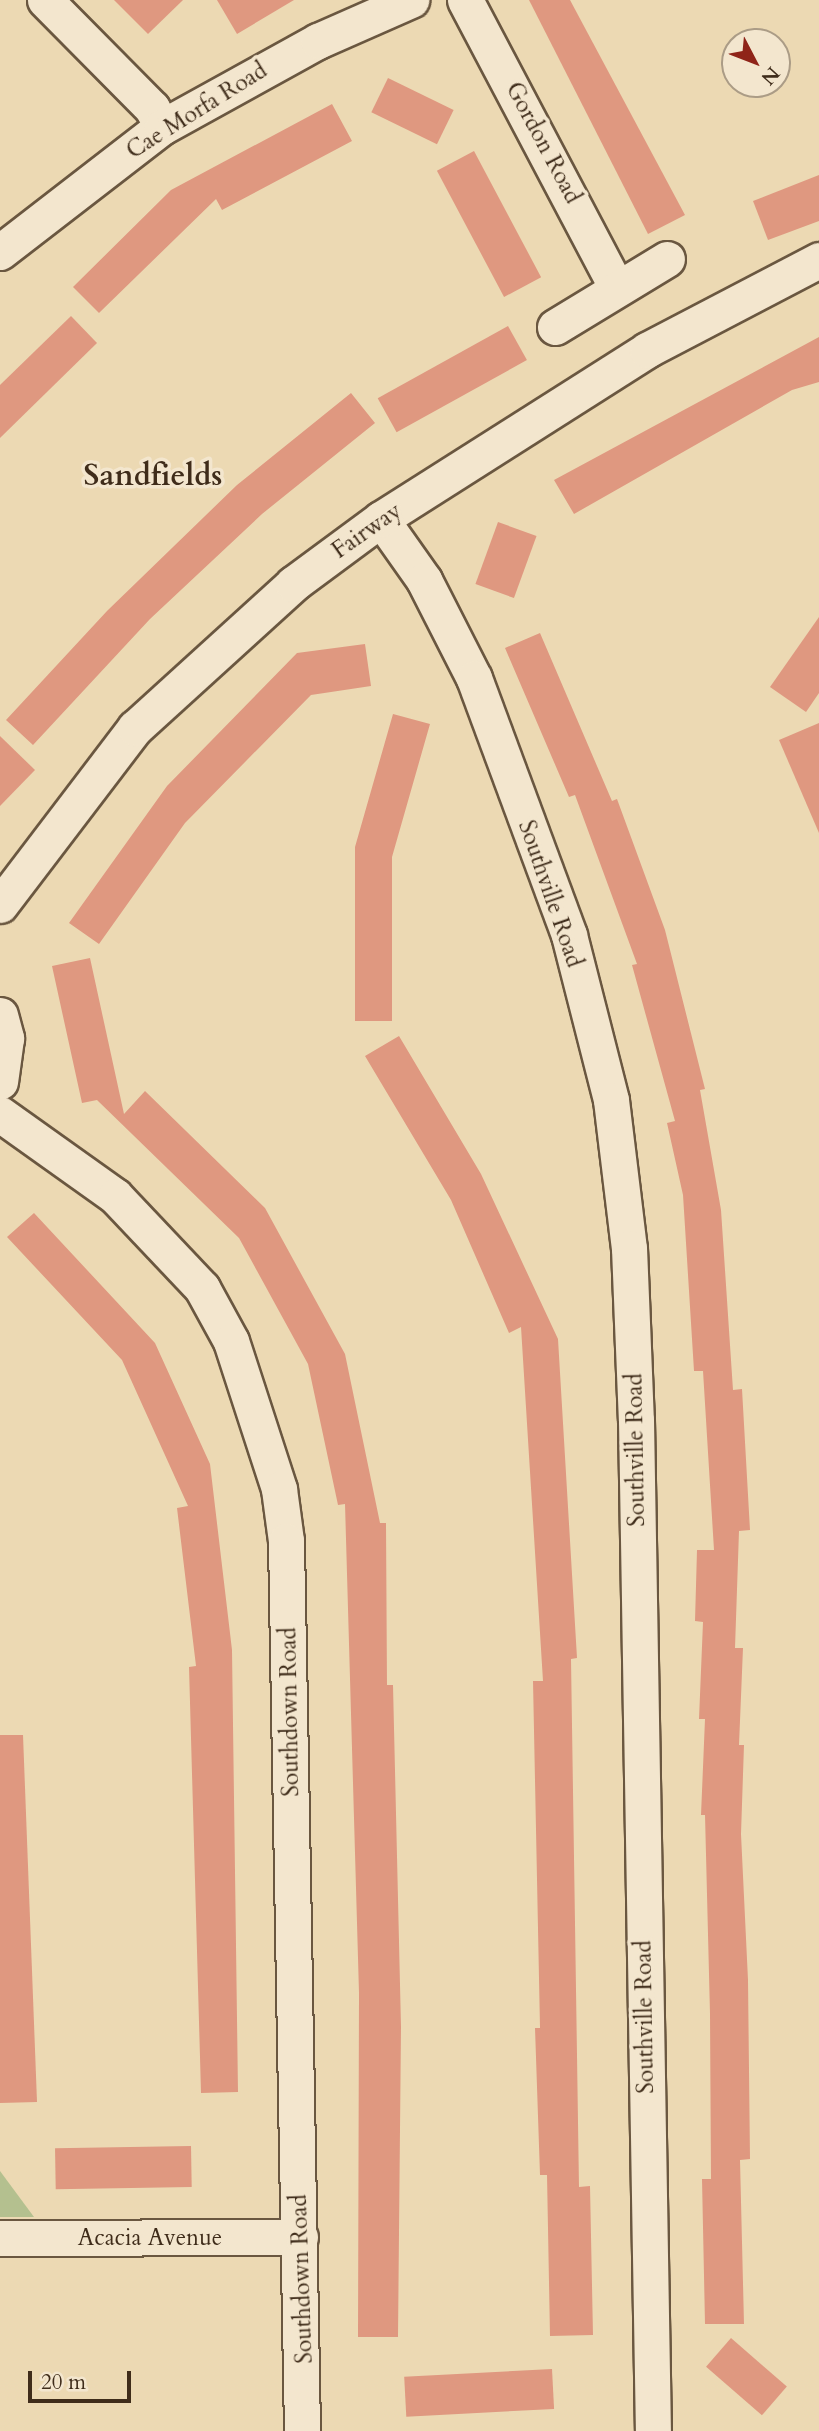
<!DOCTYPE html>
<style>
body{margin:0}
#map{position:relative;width:819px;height:2431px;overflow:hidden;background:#ecd9b3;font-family:Cardo,serif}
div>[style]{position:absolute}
.green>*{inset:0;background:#b4c08f}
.building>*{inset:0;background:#df9880;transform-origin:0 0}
.roads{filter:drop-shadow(2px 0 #6a5740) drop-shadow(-2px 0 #6a5740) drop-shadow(0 2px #6a5740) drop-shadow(0 -2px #6a5740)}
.minor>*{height:35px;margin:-17.5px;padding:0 17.5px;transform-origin:17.5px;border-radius:17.5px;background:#f3e6ce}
span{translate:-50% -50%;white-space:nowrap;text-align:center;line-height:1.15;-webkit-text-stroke:7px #f3e6ce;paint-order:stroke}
.street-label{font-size:23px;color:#3f2c1a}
.district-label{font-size:30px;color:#3f2c1a;font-weight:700}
.north{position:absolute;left:721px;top:28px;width:70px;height:70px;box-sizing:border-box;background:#f3e6ce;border:2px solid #ab9c86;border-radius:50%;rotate:132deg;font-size:19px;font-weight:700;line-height:28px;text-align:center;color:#3f2c1a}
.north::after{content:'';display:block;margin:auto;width:24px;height:32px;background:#8f2418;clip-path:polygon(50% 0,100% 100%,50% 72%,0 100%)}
.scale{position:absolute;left:28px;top:2371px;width:103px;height:32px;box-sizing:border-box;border:4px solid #3f2c1a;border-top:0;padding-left:9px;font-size:21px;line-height:24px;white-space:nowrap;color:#3f2c1a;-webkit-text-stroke:5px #f3e6ce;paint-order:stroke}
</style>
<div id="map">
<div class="green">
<div style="clip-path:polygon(0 2171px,34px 2217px,0 2217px)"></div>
</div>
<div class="building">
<div style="clip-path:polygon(114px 0,183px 0,148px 34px)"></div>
<div style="clip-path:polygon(217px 0,294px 0,237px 34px)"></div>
<div style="clip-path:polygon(529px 0,570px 0,685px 215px,648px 234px)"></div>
<div style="left:388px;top:78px;width:73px;height:38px;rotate:26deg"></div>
<div style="clip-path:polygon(332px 104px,352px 141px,222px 210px,216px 199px,99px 313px,73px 287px,171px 190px)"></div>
<div style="left:474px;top:151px;width:143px;height:42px;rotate:62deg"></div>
<div style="clip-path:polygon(819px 175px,819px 221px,768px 240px,753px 201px)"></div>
<div style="clip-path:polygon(71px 316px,97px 343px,0 438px,0 385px)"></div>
<div style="left:508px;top:326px;width:39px;height:149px;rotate:61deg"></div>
<div style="clip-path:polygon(819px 337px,819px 382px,792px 390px,574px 514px,554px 480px)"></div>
<div style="clip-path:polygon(351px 393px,375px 423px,262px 514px,150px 619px,33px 745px,6px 720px,107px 611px,237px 485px)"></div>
<div style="left:498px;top:522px;width:41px;height:66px;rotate:20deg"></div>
<div style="clip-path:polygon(819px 617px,819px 693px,806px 712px,770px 687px)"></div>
<div style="clip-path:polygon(540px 633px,612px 801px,617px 799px,665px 930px,705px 1089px,700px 1090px,721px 1210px,733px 1390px,742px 1389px,750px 1530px,739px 1531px,735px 1648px,743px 1648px,739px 1745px,744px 1745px,741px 1834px,748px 1980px,750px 2159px,740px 2160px,744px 2324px,705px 2324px,702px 2179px,711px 2179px,710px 2014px,705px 1815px,701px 1815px,705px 1719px,699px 1719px,703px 1622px,695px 1621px,697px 1550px,714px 1550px,703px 1371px,694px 1371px,683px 1195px,667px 1123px,675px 1121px,632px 965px,637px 964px,575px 795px,569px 797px,505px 648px)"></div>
<div style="clip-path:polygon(365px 644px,371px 686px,311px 695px,185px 823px,99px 944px,69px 923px,167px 786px,297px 653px)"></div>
<div style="clip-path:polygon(393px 714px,430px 724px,392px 857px,392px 1021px,355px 1021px,355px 847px)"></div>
<div style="clip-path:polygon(819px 723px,819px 833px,779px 740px)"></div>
<div style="clip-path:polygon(0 736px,35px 770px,0 806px)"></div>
<div style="clip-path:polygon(90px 958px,124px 1114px,145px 1091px,265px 1208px,345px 1354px,380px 1523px,386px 1523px,387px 1685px,393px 1685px,401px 2027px,398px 2337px,358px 2337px,359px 1993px,345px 1504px,338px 1505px,308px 1364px,239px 1238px,97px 1100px,82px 1103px,52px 966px)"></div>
<div style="clip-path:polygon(399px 1036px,481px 1174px,558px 1339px,577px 1658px,571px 1659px,579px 2187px,590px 2186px,593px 2335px,550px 2336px,547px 2175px,540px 2175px,535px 2028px,540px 2028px,533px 1681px,543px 1681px,521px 1327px,509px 1333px,451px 1200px,365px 1056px)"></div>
<div style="clip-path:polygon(34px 1213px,155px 1343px,210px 1464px,232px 1650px,238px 2092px,201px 2093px,189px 1667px,196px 1666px,177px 1508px,188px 1506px,122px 1360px,7px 1237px)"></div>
<div style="clip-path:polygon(0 1735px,23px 1735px,37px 2102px,0 2103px)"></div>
<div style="left:191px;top:2146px;width:41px;height:136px;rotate:89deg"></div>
<div style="left:731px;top:2338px;width:74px;height:38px;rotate:41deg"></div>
<div style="left:552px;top:2369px;width:40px;height:148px;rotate:87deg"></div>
</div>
<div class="roads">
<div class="minor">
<div style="left:45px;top:0;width:152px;rotate:45.3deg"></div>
<div style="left:152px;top:108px;width:21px;rotate:62deg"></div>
<div style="left:465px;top:0;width:326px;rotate:62.2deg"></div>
<div style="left:0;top:252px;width:205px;rotate:-37.7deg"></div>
<div style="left:162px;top:127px;width:178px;rotate:-28.9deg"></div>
<div style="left:318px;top:41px;width:102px;rotate:-23.8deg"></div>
<div style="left:555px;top:327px;width:131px;rotate:-31.3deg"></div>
<div style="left:381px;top:519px;width:75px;rotate:54.8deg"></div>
<div style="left:424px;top:580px;width:110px;rotate:63deg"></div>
<div style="left:474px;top:678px;width:274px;rotate:69.7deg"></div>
<div style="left:569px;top:935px;width:170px;rotate:75.7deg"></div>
<div style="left:611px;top:1100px;width:149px;rotate:83.1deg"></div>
<div style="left:629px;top:1248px;width:172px;rotate:87.7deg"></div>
<div style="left:636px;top:1420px;width:1011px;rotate:89.04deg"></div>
<div style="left:0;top:905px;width:223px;rotate:-52.7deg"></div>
<div style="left:135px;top:728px;width:214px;rotate:-42.3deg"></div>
<div style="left:293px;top:584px;width:109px;rotate:-36.5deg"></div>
<div style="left:381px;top:519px;width:315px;rotate:-32.4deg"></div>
<div style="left:647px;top:350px;width:194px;rotate:-27.6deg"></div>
<div style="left:0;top:1015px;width:24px;rotate:75deg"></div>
<div style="left:6px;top:1038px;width:44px;rotate:97.8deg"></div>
<div style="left:0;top:1114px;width:141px;rotate:35.5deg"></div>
<div style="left:115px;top:1196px;width:127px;rotate:46.6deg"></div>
<div style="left:202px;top:1288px;width:60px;rotate:61.3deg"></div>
<div style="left:231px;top:1341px;width:156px;rotate:72deg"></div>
<div style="left:279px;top:1489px;width:52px;rotate:82.3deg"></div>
<div style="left:286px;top:1541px;width:890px;rotate:88.97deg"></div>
<div style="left:0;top:2238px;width:300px;rotate:-0.2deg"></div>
</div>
</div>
<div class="street-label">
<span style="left:197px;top:111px;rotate:-32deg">Cae Morfa Road</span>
<span style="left:543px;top:143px;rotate:62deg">Gordon Road</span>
<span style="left:367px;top:531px;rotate:-35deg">Fairway</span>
<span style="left:550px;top:894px;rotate:71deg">Southville Road</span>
<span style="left:636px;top:1450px;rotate:-91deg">Southville Road</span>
<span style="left:290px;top:1712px;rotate:-91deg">Southdown Road</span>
<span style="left:645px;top:2017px;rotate:-91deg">Southville Road</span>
<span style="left:150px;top:2238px">Acacia Avenue</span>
<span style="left:302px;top:2279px;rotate:-92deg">Southdown Road</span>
</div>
<div class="district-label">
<span style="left:153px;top:476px">Sandfields</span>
</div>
<div class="north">N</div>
<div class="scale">20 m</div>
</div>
